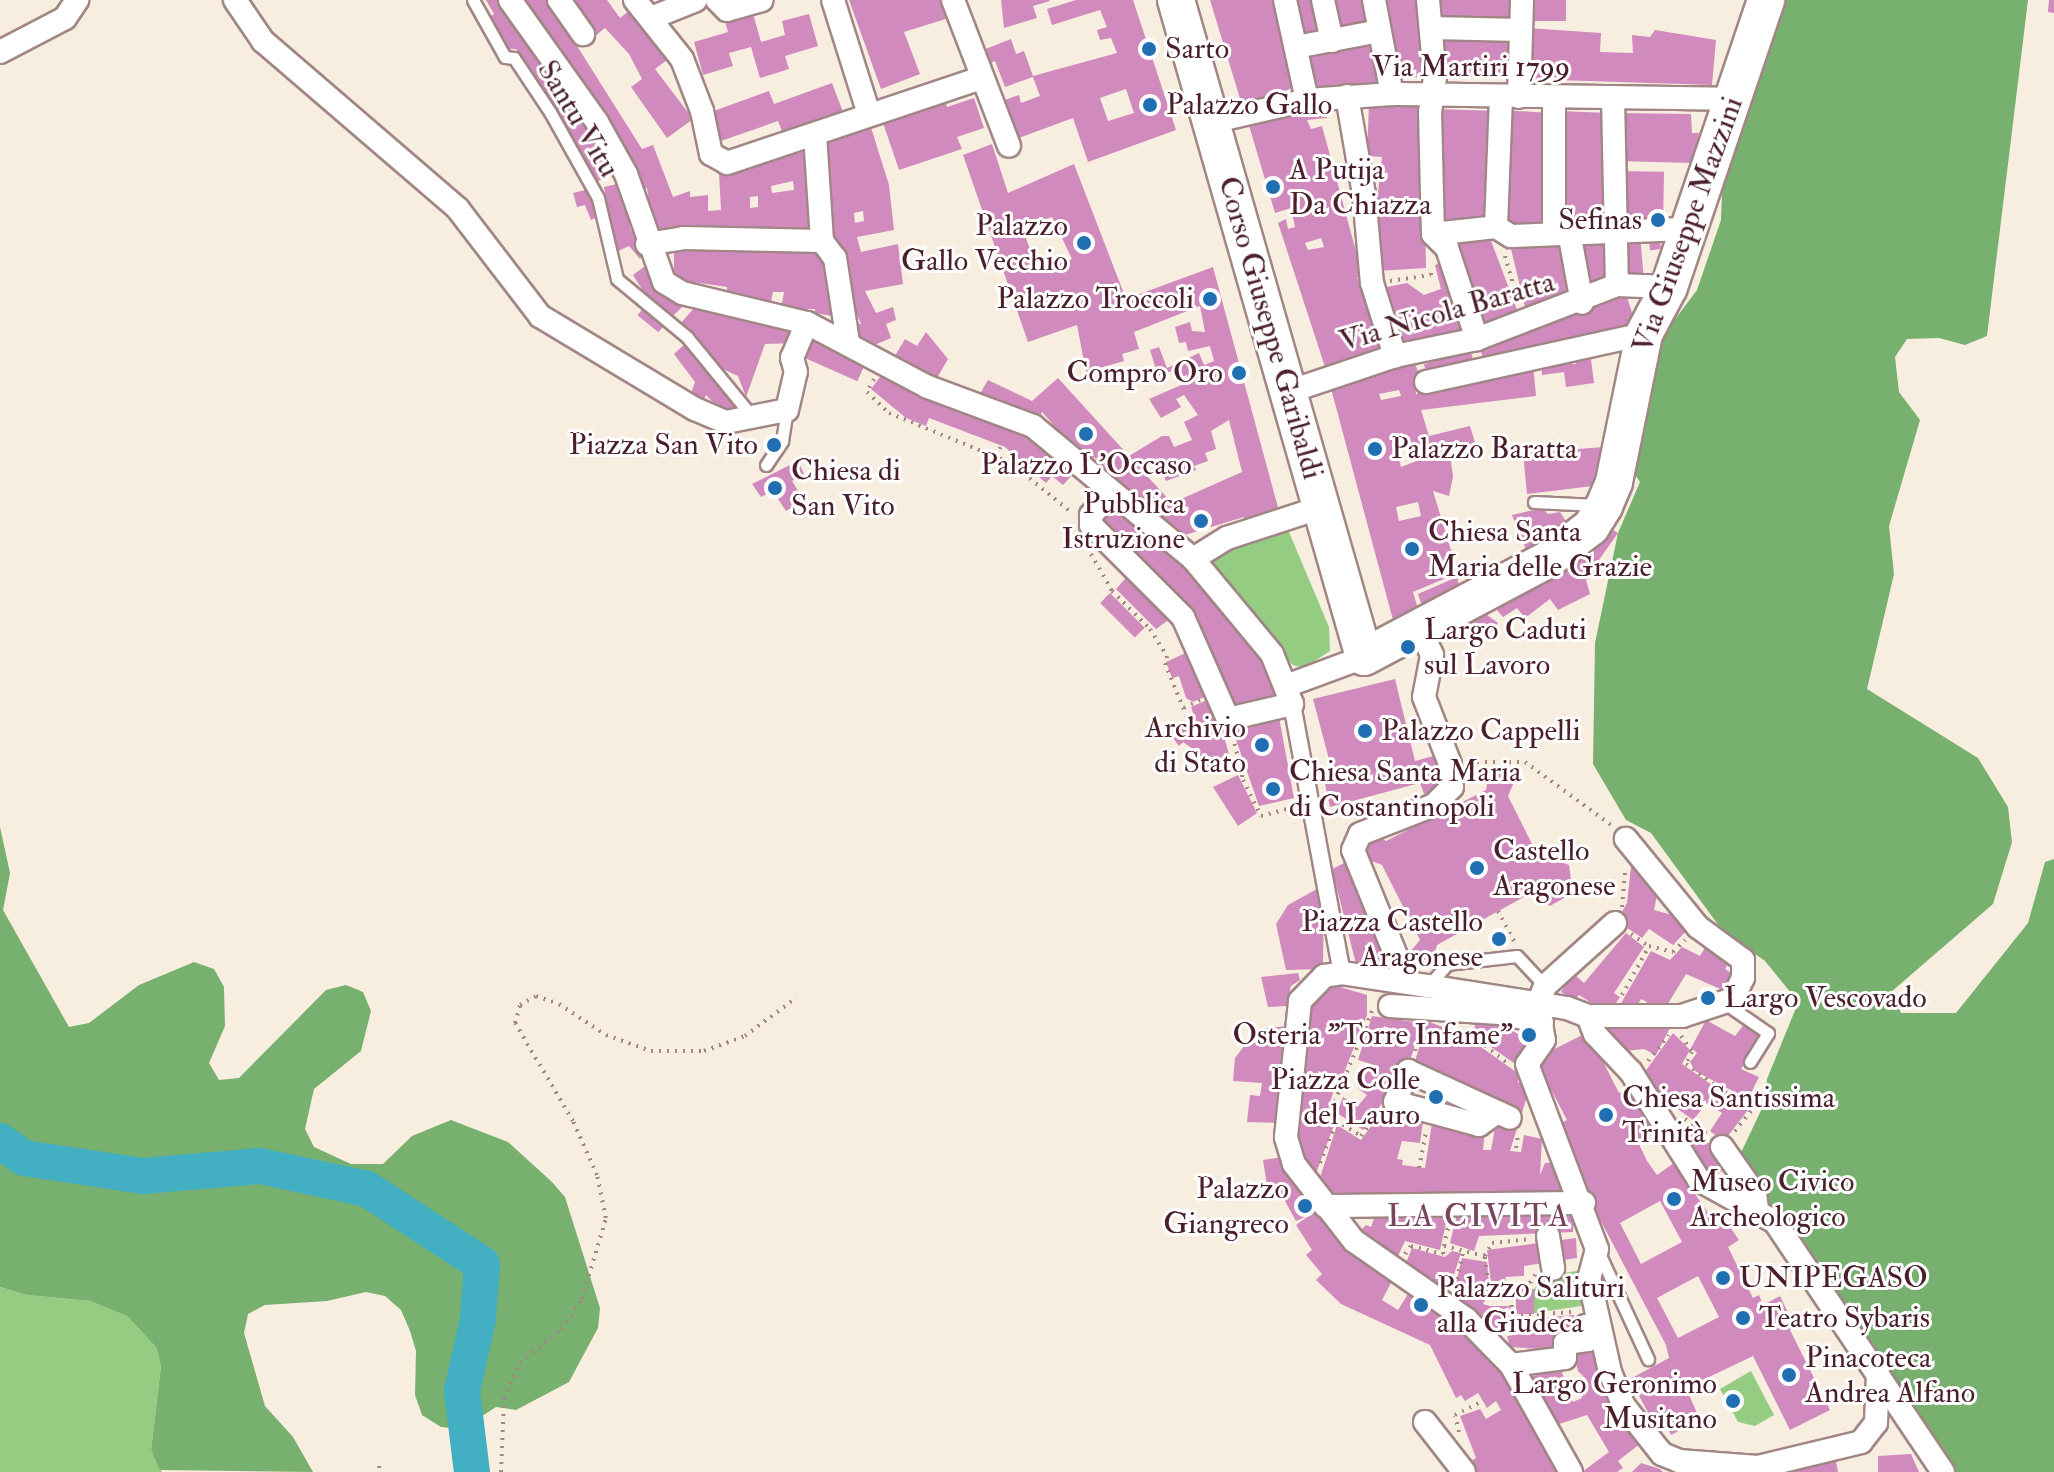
<!DOCTYPE html>
<meta charset="utf-8">
<style>
body{margin:0}
#map{position:relative;width:2054px;height:1472px;overflow:hidden;background:#f8eedf;font-family:"IM FELL Double Pica",serif}
div>[style]{position:absolute}
.green>*{inset:0;background:#94cd81}
.forest>*{inset:0;background:#77b06f}
.river>*{height:36px;margin:-18px;padding:0 18px;transform-origin:18px;border-radius:18px;background:#43afc2}
.building>*{inset:0;background:#d18abd;transform-origin:0 0}
.path>*{height:4px;margin-top:-2px;transform-origin:0;background:repeating-linear-gradient(90deg,#a18685 0 2px,transparent 0 8px)}
.roads{filter:drop-shadow(2px 0 #a18685) drop-shadow(-2px 0 #a18685) drop-shadow(0 2px #a18685) drop-shadow(0 -2px #a18685)}
.service>*{height:11px;margin:-5.5px;padding:0 5.5px;transform-origin:5.5px;border-radius:5.5px;background:#fff}
.pedestrian>*{height:16px;margin:-8px;padding:0 8px;transform-origin:8px;border-radius:8px;background:#fff}
.minor>*{height:22px;margin:-11px;padding:0 11px;transform-origin:11px;border-radius:11px;background:#fff}
.primary>*{height:36px;margin:-18px;padding:0 18px;transform-origin:18px;border-radius:18px;background:#fff}
.dots>*{width:22px;height:22px;translate:-50% -50%;box-sizing:border-box;border:4px solid #fff;border-radius:50%}
span{translate:-50% -50%;white-space:nowrap;text-align:center;line-height:1.15;-webkit-text-stroke:6px #fff;paint-order:stroke}
.poi-label{font-size:30px;color:#4a1f2b}
.left{translate:0 -50%;text-align:left}
.right{translate:-100% -50%;text-align:right}
.street-label{font-size:30px;color:#4a1f2b}
.neighbourhood-label{font-size:32px;color:#79445e;letter-spacing:2px}
</style>
<div id="map">
<div class="green">
<div style="clip-path:polygon(1286px 525px,1329px 627px,1330px 651px,1304px 668px,1293px 665px,1273px 647px,1208px 562px,1226px 546px)"></div>
<div style="clip-path:polygon(1583px 1270px,1588px 1305px,1534px 1313px,1534px 1289px,1544px 1276px)"></div>
<div style="clip-path:polygon(0 1287px,27px 1295px,90px 1301px,127px 1316px,156px 1347px,161px 1366px,151px 1450px,162px 1472px,0 1472px)"></div>
<div style="clip-path:polygon(1751px 1371px,1774px 1415px,1755px 1426px,1738px 1422px,1720px 1389px)"></div>
</div>
<div class="forest">
<div style="clip-path:polygon(1784px 0,2028px 0,1987px 336px,1965px 345px,1939px 338px,1907px 339px,1895px 357px,1899px 392px,1920px 420px,1889px 526px,1894px 574px,1867px 689px,1978px 758px,2008px 807px,2012px 842px,1993px 904px,1891px 992px,1901px 1013px,1956px 1013px,2028px 923px,2045px 862px,2054px 859px,2054px 1472px,1952px 1472px,1738px 1159px,1765px 1102px,1767px 1079px,1796px 1008px,1795px 998px,1765px 961px,1722px 930px,1651px 833px,1626px 820px,1593px 764px,1595px 643px,1618px 533px,1640px 482px,1634px 473px,1650px 372px,1664px 334px,1697px 290px,1721px 220px,1723px 164px)"></div>
<div style="clip-path:polygon(0 827px,10px 873px,3px 910px,69px 1027px,89px 1023px,139px 985px,194px 962px,214px 969px,224px 987px,225px 1026px,209px 1063px,219px 1080px,239px 1078px,326px 990px,346px 985px,363px 992px,371px 1011px,361px 1051px,314px 1089px,305px 1129px,314px 1147px,351px 1164px,383px 1164px,412px 1136px,451px 1120px,508px 1142px,552px 1182px,565px 1197px,600px 1308px,598px 1328px,569px 1382px,516px 1410px,496px 1407px,462px 1429px,441px 1427px,422px 1415px,415px 1395px,416px 1351px,410px 1331px,401px 1310px,385px 1296px,366px 1292px,327px 1301px,265px 1305px,248px 1314px,244px 1333px,265px 1406px,293px 1437px,313px 1472px,160px 1470px,151px 1450px,161px 1366px,156px 1347px,127px 1316px,90px 1301px,27px 1295px,0 1287px)"></div>
</div>
<div class="river">
<div style="left:0;top:1141px;width:29px;rotate:35deg"></div>
<div style="left:24px;top:1158px;width:120px;rotate:8.6deg"></div>
<div style="left:143px;top:1176px;width:117px;rotate:-4.9deg"></div>
<div style="left:260px;top:1166px;width:109px;rotate:12.1deg"></div>
<div style="left:367px;top:1189px;width:137px;rotate:33.1deg"></div>
<div style="left:482px;top:1264px;width:55px;rotate:94.2deg"></div>
<div style="left:478px;top:1319px;width:74px;rotate:102.5deg"></div>
<div style="left:462px;top:1391px;width:82px;rotate:83deg"></div>
</div>
<div class="building">
<div style="clip-path:polygon(486px 0,506px 0,572px 97px,615px 173px,594px 183px,516px 49px,504px 49px,486px 19px,494px 14px)"></div>
<div style="clip-path:polygon(evenodd,523px 0,548px 0,642px 149px,653px 145px,673px 197px,690px 191px,690px 197px,708px 195px,708px 211px,721px 210px,719px 173px,808px 143px,815px 231px,654px 238px,647px 188px,639px 190px,588px 96px,523px 0,793px 181px,794px 190px,772px 193px,771px 186px,793px 181px,523px 0,758px 196px,758px 207px,750px 208px,750px 197px,758px 196px)"></div>
<div style="clip-path:polygon(570px 0,607px 0,620px 18px,630px 10px,667px 60px,655px 69px,693px 119px,667px 138px,631px 87px,642px 79px,629px 54px,605px 28px,595px 36px)"></div>
<div style="clip-path:polygon(849px 0,945px 0,952px 17px,904px 32px,920px 74px,881px 89px)"></div>
<div style="clip-path:polygon(1001px 0,1049px 0,1050px 1px,1033px 6px,1037px 18px,1004px 28px)"></div>
<div style="clip-path:polygon(evenodd,1076px 0,1133px 0,1176px 130px,1088px 162px,1073px 118px,1013px 140px,999px 102px,1019px 95px,1021px 103px,1040px 96px,1033px 77px,1005px 87px,995px 61px,988px 64px,983px 50px,1011px 39px,1016px 54px,1024px 51px,1033px 76px,1117px 53px,1111px 38px,1100px 40px,1097px 30px,1107px 27px,1100px 10px,1052px 25px,1047px 9px,1076px 0,1126px 89px,1134px 113px,1108px 121px,1100px 98px,1126px 89px)"></div>
<div style="clip-path:polygon(1210px 0,1275px 0,1300px 86px,1242px 105px)"></div>
<div style="clip-path:polygon(1289px 0,1320px 0,1327px 34px,1300px 39px)"></div>
<div style="clip-path:polygon(1325px 0,1364px 0,1367px 29px,1332px 35px)"></div>
<div style="clip-path:polygon(1383px 0,1424px 0,1432px 76px,1395px 79px)"></div>
<div style="left:1435px;top:0;width:78px;height:22px"></div>
<div style="left:1527px;top:0;width:39px;height:21px"></div>
<div style="clip-path:polygon(2049px 0,2054px 0,2054px 13px,2048px 12px)"></div>
<div style="clip-path:polygon(752px 10px,761px 42px,785px 35px,782px 21px,809px 14px,818px 46px,785px 56px,789px 69px,760px 78px,751px 47px,729px 53px,733px 66px,703px 75px,694px 42px,728px 32px,724px 18px)"></div>
<div style="clip-path:polygon(1528px 28px,1601px 33px,1600px 52px,1633px 53px,1632px 35px,1650px 37px,1655px 30px,1716px 40px,1712px 85px,1526px 79px)"></div>
<div style="left:1375px;top:35px;width:48px;height:75px;rotate:82deg"></div>
<div style="clip-path:polygon(1435px 35px,1515px 35px,1514px 79px,1489px 77px,1485px 70px,1483px 78px,1437px 74px)"></div>
<div style="clip-path:polygon(832px 83px,843px 112px,783px 134px,778px 121px,721px 141px,711px 112px,769px 91px,774px 104px)"></div>
<div style="clip-path:polygon(944px 96px,947px 107px,974px 98px,984px 128px,957px 137px,962px 149px,899px 170px,881px 117px)"></div>
<div style="clip-path:polygon(1369px 104px,1423px 105px,1426px 268px,1377px 271px,1375px 215px,1381px 216px,1382px 200px,1377px 200px,1382px 157px,1367px 156px)"></div>
<div style="clip-path:polygon(evenodd,1326px 106px,1327px 118px,1307px 120px,1311px 129px,1322px 126px,1363px 277px,1357px 277px,1386px 353px,1327px 373px,1278px 223px,1286px 219px,1288px 229px,1295px 227px,1291px 208px,1275px 213px,1248px 122px,1326px 106px,1321px 238px,1324px 247px,1308px 250px,1305px 243px,1321px 238px)"></div>
<div style="clip-path:polygon(1436px 109px,1496px 111px,1488px 220px,1442px 219px,1436px 143px,1442px 144px,1443px 135px,1435px 134px)"></div>
<div style="clip-path:polygon(1503px 110px,1550px 113px,1545px 229px,1509px 231px,1509px 211px,1503px 211px)"></div>
<div style="clip-path:polygon(1559px 111px,1610px 113px,1603px 193px,1608px 193px,1608px 227px,1558px 230px)"></div>
<div style="clip-path:polygon(1619px 113px,1691px 114px,1692px 133px,1699px 133px,1692px 163px,1619px 161px)"></div>
<div style="clip-path:polygon(evenodd,869px 121px,889px 185px,894px 230px,857px 237px,861px 252px,898px 244px,903px 284px,865px 291px,876px 313px,893px 307px,896px 320px,886px 324px,891px 338px,872px 346px,857px 337px,853px 323px,861px 324px,857px 315px,852px 317px,827px 241px,821px 138px,869px 121px,863px 211px,864px 221px,855px 223px,854px 213px,863px 211px)"></div>
<div style="clip-path:polygon(evenodd,992px 144px,1008px 193px,1074px 164px,1126px 299px,1213px 267px,1280px 515px,1247px 526px,1244px 517px,1175px 538px,1121px 484px,1116px 489px,1094px 467px,1099px 462px,1094px 457px,1088px 464px,1042px 412px,1037px 423px,974px 404px,988px 380px,1032px 401px,1058px 378px,1129px 456px,1162px 436px,1169px 436px,1174px 447px,1192px 440px,1184px 422px,1198px 415px,1184px 395px,1176px 399px,1181px 407px,1161px 418px,1149px 399px,1188px 382px,1187px 375px,1176px 379px,1172px 371px,1158px 376px,1150px 350px,1159px 347px,1167px 368px,1199px 353px,1204px 365px,1214px 361px,1210px 346px,1188px 351px,1186px 342px,1179px 343px,1175px 327px,1190px 322px,1192px 331px,1205px 332px,1200px 306px,1134px 332px,1139px 349px,1122px 354px,1124px 361px,1086px 372px,1077px 325px,1028px 342px,963px 155px,992px 144px,1052px 217px,1072px 259px,1038px 270px,1022px 228px,1052px 217px,992px 144px,1229px 420px,1242px 472px,1172px 503px,1136px 464px,1141px 469px,1157px 458px,1166px 481px,1196px 470px,1194px 466px,1208px 461px,1205px 453px,1216px 449px,1211px 431px,1229px 420px)"></div>
<div style="left:1616px;top:171px;width:48px;height:56px;rotate:1deg"></div>
<div style="clip-path:polygon(621px 183px,632px 213px,627px 214px,631px 231px,638px 229px,647px 253px,640px 259px,629px 246px,616px 252px,604px 187px)"></div>
<div style="clip-path:polygon(589px 189px,600px 216px,591px 220px,585px 205px,577px 207px,573px 193px)"></div>
<div style="clip-path:polygon(1487px 230px,1519px 315px,1478px 330px,1456px 246px)"></div>
<div style="left:1659px;top:234px;width:15px;height:11px;rotate:82deg"></div>
<div style="left:1640px;top:235px;width:42px;height:21px;rotate:85deg"></div>
<div style="clip-path:polygon(1563px 237px,1576px 298px,1527px 315px,1511px 249px,1506px 250px,1504px 240px)"></div>
<div style="clip-path:polygon(1580px 237px,1607px 237px,1607px 285px,1587px 292px)"></div>
<div style="clip-path:polygon(674px 243px,822px 251px,838px 317px,815px 313px,815px 309px,781px 309px,784px 292px,773px 292px,771px 302px,727px 294px,727px 287px,686px 281px,679px 288px,674px 278px)"></div>
<div style="clip-path:polygon(1446px 261px,1469px 333px,1401px 347px,1377px 289px,1407px 283px,1424px 295px,1441px 289px,1435px 265px)"></div>
<div style="clip-path:polygon(648px 264px,687px 302px,671px 318px,650px 302px,633px 275px)"></div>
<div style="clip-path:polygon(1625px 291px,1637px 328px,1486px 367px,1478px 343px)"></div>
<div style="clip-path:polygon(700px 301px,799px 325px,795px 343px,765px 344px,746px 397px,738px 376px,723px 369px,681px 323px)"></div>
<div style="left:645px;top:306px;width:27px;height:12px;rotate:39deg"></div>
<div style="clip-path:polygon(926px 332px,948px 359px,934px 383px,893px 359px,905px 339px,917px 346px)"></div>
<div style="left:807px;top:337px;width:64px;height:20px;rotate:24deg"></div>
<div style="clip-path:polygon(685px 344px,698px 356px,742px 408px,725px 415px,706px 395px,703px 401px,691px 393px,695px 382px,674px 354px)"></div>
<div style="left:1469px;top:348px;width:20px;height:48px;rotate:70deg"></div>
<div style="clip-path:polygon(1590px 352px,1594px 383px,1566px 387px,1564px 372px,1542px 375px,1541px 363px,1576px 364px,1575px 355px)"></div>
<div style="clip-path:polygon(evenodd,1414px 361px,1423px 385px,1415px 387px,1416px 394px,1533px 364px,1536px 396px,1421px 410px,1429px 436px,1470px 426px,1476px 446px,1450px 454px,1453px 477px,1449px 496px,1433px 491px,1458px 573px,1413px 592px,1418px 609px,1393px 620px,1329px 381px,1414px 361px,1399px 390px,1401px 396px,1381px 400px,1379px 394px,1399px 390px,1414px 361px,1419px 444px,1422px 459px,1401px 467px,1397px 451px,1419px 444px,1414px 361px,1418px 502px,1421px 516px,1399px 521px,1396px 507px,1418px 502px)"></div>
<div style="clip-path:polygon(883px 373px,934px 400px,1030px 433px,1074px 473px,1063px 485px,1052px 476px,1046px 483px,1005px 447px,929px 418px,926px 426px,906px 418px,871px 389px)"></div>
<div style="clip-path:polygon(1604px 447px,1601px 485px,1527px 494px,1523px 453px)"></div>
<div style="clip-path:polygon(798px 461px,804px 474px,792px 481px,804px 500px,786px 511px,773px 491px,761px 497px,752px 484px)"></div>
<div style="clip-path:polygon(1117px 501px,1165px 540px,1267px 662px,1277px 704px,1231px 714px,1211px 652px,1207px 655px,1098px 521px)"></div>
<div style="clip-path:polygon(1542px 508px,1548px 514px,1560px 512px,1571px 529px,1527px 552px,1512px 515px)"></div>
<div style="clip-path:polygon(1609px 527px,1618px 533px,1594px 567px,1598px 573px,1586px 580px,1590px 594px,1558px 610px,1550px 599px,1525px 618px,1517px 608px,1503px 617px,1488px 600px)"></div>
<div style="clip-path:polygon(1132px 571px,1174px 616px,1156px 629px,1116px 589px)"></div>
<div style="clip-path:polygon(1457px 577px,1461px 592px,1422px 606px,1418px 594px)"></div>
<div style="left:1110px;top:593px;width:49px;height:14px;rotate:45deg"></div>
<div style="clip-path:polygon(1479px 609px,1498px 623px,1483px 643px,1461px 620px)"></div>
<div style="clip-path:polygon(1196px 648px,1209px 695px,1193px 702px,1186px 698px,1179px 676px,1172px 678px,1166px 662px)"></div>
<div style="clip-path:polygon(1395px 679px,1415px 761px,1437px 755px,1445px 787px,1424px 794px,1420px 783px,1330px 807px,1325px 784px,1335px 782px,1313px 699px)"></div>
<div style="clip-path:polygon(1209px 699px,1229px 734px,1224px 737px,1229px 754px,1204px 771px,1197px 752px,1183px 742px,1179px 746px,1169px 733px,1180px 723px,1187px 731px,1197px 725px,1191px 707px)"></div>
<div style="clip-path:polygon(1278px 712px,1294px 798px,1259px 806px,1230px 722px)"></div>
<div style="clip-path:polygon(1504px 769px,1514px 782px,1508px 796px,1541px 862px,1549px 858px,1569px 865px,1573px 893px,1550px 906px,1531px 893px,1437px 945px,1433px 960px,1415px 960px,1411px 951px,1420px 940px,1382px 865px,1364px 858px,1364px 841px,1380px 837px,1386px 841px,1486px 790px,1489px 774px)"></div>
<div style="clip-path:polygon(1238px 775px,1257px 813px,1238px 826px,1213px 787px)"></div>
<div style="clip-path:polygon(1350px 860px,1375px 924px,1386px 971px,1357px 968px,1332px 869px)"></div>
<div style="clip-path:polygon(1645px 865px,1659px 885px,1654px 910px,1676px 916px,1689px 928px,1673px 945px,1649px 929px,1642px 938px,1617px 921px,1627px 903px,1631px 867px)"></div>
<div style="clip-path:polygon(1324px 885px,1323px 969px,1286px 970px,1276px 924px,1288px 905px)"></div>
<div style="clip-path:polygon(1626px 933px,1644px 947px,1614px 993px,1620px 997px,1609px 1014px,1579px 995px,1575px 1000px,1561px 992px,1573px 973px,1584px 983px)"></div>
<div style="clip-path:polygon(1709px 941px,1733px 956px,1725px 969px,1733px 974px,1725px 991px,1686px 974px,1663px 1012px,1643px 1012px,1647px 1002px,1641px 999px,1633px 1013px,1620px 1005px,1651px 951px,1670px 960px,1682px 947px,1700px 956px)"></div>
<div style="clip-path:polygon(1298px 973px,1300px 980px,1291px 986px,1286px 1006px,1268px 1007px,1261px 977px)"></div>
<div style="clip-path:polygon(1337px 986px,1367px 995px,1367px 1015px,1341px 1080px,1318px 1071px,1318px 1081px,1335px 1086px,1325px 1120px,1334px 1125px,1315px 1176px,1292px 1140px,1310px 989px)"></div>
<div style="clip-path:polygon(evenodd,1372px 1016px,1422px 1023px,1408px 1067px,1363px 1130px,1337px 1113px,1343px 1097px,1357px 1107px,1367px 1095px,1358px 1088px,1371px 1064px,1358px 1060px,1372px 1016px,1384px 1026px,1392px 1029px,1388px 1043px,1379px 1039px,1384px 1026px)"></div>
<div style="clip-path:polygon(1478px 1018px,1501px 1023px,1533px 1044px,1518px 1066px,1477px 1037px,1473px 1031px)"></div>
<div style="clip-path:polygon(1607px 1020px,1672px 1024px,1656px 1055px,1644px 1049px,1625px 1051px,1602px 1030px)"></div>
<div style="clip-path:polygon(1706px 1020px,1735px 1036px,1745px 1023px,1763px 1035px,1741px 1069px,1759px 1077px,1748px 1099px,1695px 1071px,1690px 1062px,1697px 1053px,1691px 1048px)"></div>
<div style="clip-path:polygon(1427px 1021px,1464px 1035px,1519px 1074px,1518px 1082px,1529px 1090px,1510px 1151px,1521px 1152px,1524px 1135px,1542px 1139px,1540px 1175px,1545px 1163px,1560px 1162px,1569px 1194px,1541px 1195px,1541px 1189px,1535px 1199px,1333px 1197px,1316px 1190px,1337px 1125px,1361px 1140px,1384px 1108px,1423px 1122px,1420px 1143px,1402px 1141px,1397px 1159px,1403px 1160px,1402px 1165px,1425px 1168px,1432px 1123px,1485px 1131px,1483px 1150px,1491px 1150px,1497px 1117px,1413px 1068px)"></div>
<div style="clip-path:polygon(1287px 1026px,1281px 1123px,1247px 1122px,1250px 1095px,1260px 1096px,1262px 1083px,1233px 1081px,1235px 1058px,1257px 1029px)"></div>
<div style="clip-path:polygon(evenodd,1588px 1032px,1619px 1093px,1633px 1086px,1657px 1132px,1638px 1142px,1647px 1161px,1657px 1175px,1674px 1163px,1715px 1223px,1723px 1217px,1739px 1240px,1728px 1247px,1753px 1298px,1759px 1295px,1763px 1305px,1780px 1296px,1795px 1327px,1790px 1330px,1830px 1410px,1790px 1430px,1753px 1356px,1686px 1388px,1700px 1420px,1671px 1435px,1667px 1426px,1658px 1431px,1630px 1379px,1669px 1358px,1666px 1345px,1552px 1128px,1567px 1120px,1535px 1059px,1588px 1032px,1660px 1201px,1682px 1242px,1641px 1264px,1620px 1223px,1660px 1201px,1588px 1032px,1698px 1276px,1719px 1317px,1678px 1338px,1657px 1298px,1698px 1276px)"></div>
<div style="clip-path:polygon(1673px 1033px,1690px 1050px,1682px 1064px,1748px 1110px,1724px 1141px,1710px 1131px,1722px 1113px,1707px 1103px,1693px 1120px,1650px 1089px,1642px 1076px)"></div>
<div style="left:1694px;top:1125px;width:53px;height:21px;rotate:51deg"></div>
<div style="clip-path:polygon(1288px 1156px,1393px 1279px,1382px 1300px,1398px 1310px,1411px 1289px,1498px 1356px,1560px 1472px,1473px 1472px,1465px 1465px,1476px 1458px,1460px 1416px,1480px 1409px,1486px 1419px,1501px 1410px,1496px 1401px,1487px 1408px,1478px 1393px,1465px 1401px,1461px 1395px,1456px 1398px,1430px 1345px,1341px 1304px,1316px 1280px,1322px 1274px,1306px 1255px,1312px 1250px,1296px 1225px,1310px 1215px,1296px 1221px,1281px 1194px,1269px 1198px,1263px 1160px)"></div>
<div style="clip-path:polygon(1450px 1206px,1440px 1250px,1405px 1241px,1397px 1258px,1356px 1235px,1366px 1225px,1371px 1227px,1378px 1207px)"></div>
<div style="clip-path:polygon(1459px 1206px,1575px 1209px,1573px 1232px,1479px 1236px,1474px 1251px,1450px 1243px)"></div>
<div style="clip-path:polygon(1576px 1238px,1577px 1258px,1524px 1266px,1524px 1276px,1505px 1277px,1511px 1300px,1493px 1298px,1487px 1250px)"></div>
<div style="clip-path:polygon(1412px 1248px,1445px 1257px,1452px 1251px,1461px 1253px,1446px 1299px,1402px 1273px)"></div>
<div style="clip-path:polygon(1462px 1258px,1487px 1262px,1489px 1285px,1456px 1283px)"></div>
<div style="left:1516px;top:1289px;width:18px;height:25px"></div>
<div style="clip-path:polygon(1457px 1294px,1486px 1298px,1483px 1304px,1490px 1306px,1511px 1306px,1506px 1329px,1489px 1328px,1454px 1306px)"></div>
<div style="clip-path:polygon(1574px 1315px,1575px 1332px,1554px 1336px,1554px 1350px,1510px 1347px,1507px 1336px,1527px 1333px,1528px 1319px)"></div>
<div style="clip-path:polygon(1588px 1349px,1595px 1352px,1610px 1410px,1641px 1443px,1618px 1461px,1623px 1468px,1617px 1472px,1582px 1472px,1609px 1452px,1587px 1415px,1550px 1427px,1528px 1377px,1561px 1370px,1573px 1402px,1582px 1398px,1582px 1385px,1587px 1380px,1578px 1371px,1573px 1352px)"></div>
<div style="clip-path:polygon(1911px 1454px,1919px 1472px,1878px 1472px,1878px 1456px)"></div>
<div style="clip-path:polygon(1835px 1456px,1838px 1472px,1790px 1472px,1800px 1466px)"></div>
<div style="clip-path:polygon(1641px 1463px,1660px 1469px,1663px 1472px,1632px 1472px)"></div>
</div>
<div class="path">
<div style="left:1505px;top:256px;width:47px;rotate:73.9deg"></div>
<div style="left:1390px;top:281px;width:41px;rotate:-8.3deg"></div>
<div style="left:1431px;top:275px;width:6px;rotate:-90deg"></div>
<div style="left:874px;top:379px;width:15px;rotate:118deg"></div>
<div style="left:867px;top:392px;width:30px;rotate:44deg"></div>
<div style="left:889px;top:413px;width:132px;rotate:22.3deg"></div>
<div style="left:1011px;top:463px;width:79px;rotate:39.3deg"></div>
<div style="left:996px;top:456px;width:11px;rotate:-63deg"></div>
<div style="left:1091px;top:554px;width:43px;rotate:60.4deg"></div>
<div style="left:1112px;top:591px;width:54px;rotate:45deg"></div>
<div style="left:1150px;top:629px;width:32px;rotate:58deg"></div>
<div style="left:1167px;top:656px;width:7px;rotate:106deg"></div>
<div style="left:1165px;top:663px;width:61px;rotate:68deg"></div>
<div style="left:1184px;top:708px;width:18px;rotate:-27deg"></div>
<div style="left:1233px;top:736px;width:45px;rotate:77.2deg"></div>
<div style="left:1243px;top:780px;width:40px;rotate:63.4deg"></div>
<div style="left:1261px;top:816px;width:30px;rotate:-15deg"></div>
<div style="left:1290px;top:808px;width:16px;rotate:76deg"></div>
<div style="left:1469px;top:762px;width:56px"></div>
<div style="left:1525px;top:762px;width:107px;rotate:36.2deg"></div>
<div style="left:1622px;top:907px;width:35px;rotate:-85deg"></div>
<div style="left:1498px;top:911px;width:34px;rotate:62deg"></div>
<div style="left:1631px;top:934px;width:22px;rotate:34deg"></div>
<div style="left:1649px;top:946px;width:25px;rotate:14deg"></div>
<div style="left:1673px;top:952px;width:17px;rotate:-45deg"></div>
<div style="left:1622px;top:995px;width:56px;rotate:-61.1deg"></div>
<div style="left:1372px;top:1011px;width:113px;rotate:112.3deg"></div>
<div style="left:1329px;top:1116px;width:38px;rotate:32deg"></div>
<div style="left:1361px;top:1136px;width:27px;rotate:-54deg"></div>
<div style="left:1466px;top:1031px;width:51px;rotate:37.8deg"></div>
<div style="left:1681px;top:1036px;width:19px;rotate:55deg"></div>
<div style="left:1692px;top:1052px;width:13px;rotate:117deg"></div>
<div style="left:1686px;top:1064px;width:80px;rotate:35.9deg"></div>
<div style="left:1751px;top:1111px;width:26px;rotate:129deg"></div>
<div style="left:1415px;top:1051px;width:23px;rotate:-72deg"></div>
<div style="left:1648px;top:1061px;width:33px;rotate:-51deg"></div>
<div style="left:1685px;top:1119px;width:27px;rotate:34deg"></div>
<div style="left:1516px;top:1148px;width:12px;rotate:-81deg"></div>
<div style="left:1320px;top:1163px;width:43px;rotate:-68.2deg"></div>
<div style="left:1419px;top:1168px;width:37px;rotate:-79deg"></div>
<div style="left:1444px;top:1246px;width:24px;rotate:-78deg"></div>
<div style="left:1405px;top:1254px;width:10px;rotate:-53deg"></div>
<div style="left:1411px;top:1246px;width:33px;rotate:14deg"></div>
<div style="left:1443px;top:1254px;width:8px;rotate:-83deg"></div>
<div style="left:1444px;top:1246px;width:42px;rotate:13.7deg"></div>
<div style="left:1485px;top:1256px;width:15px;rotate:-62deg"></div>
<div style="left:1492px;top:1243px;width:38px;rotate:-6deg"></div>
<div style="left:1455px;top:1287px;width:37px;rotate:-77deg"></div>
<div style="left:1462px;top:1290px;width:27px;rotate:2deg"></div>
<div style="left:1489px;top:1291px;width:35px;rotate:-97deg"></div>
<div style="left:1513px;top:1316px;width:59px;rotate:-3.9deg"></div>
<div style="left:1505px;top:1331px;width:5px"></div>
<div style="left:1510px;top:1331px;width:45px;rotate:-86.2deg"></div>
<div style="left:1513px;top:1286px;width:17px;rotate:-10deg"></div>
<div style="left:1530px;top:1283px;width:11px;rotate:-56deg"></div>
<div style="left:1459px;top:1432px;width:17px;rotate:-103deg"></div>
<div style="left:1455px;top:1415px;width:31px;rotate:-27deg"></div>
<div style="left:379px;top:1466px;width:6px;rotate:81deg"></div>
<div style="left:501px;top:1472px;width:73px;rotate:-87.6deg"></div>
<div style="left:504px;top:1399px;width:39px;rotate:-66deg"></div>
<div style="left:520px;top:1363px;width:53px;rotate:-39.7deg"></div>
<div style="left:561px;top:1329px;width:37px;rotate:-55deg"></div>
<div style="left:582px;top:1299px;width:84px;rotate:-73.5deg"></div>
<div style="left:606px;top:1218px;width:44px;rotate:-101.8deg"></div>
<div style="left:597px;top:1175px;width:59px;rotate:-114deg"></div>
<div style="left:573px;top:1121px;width:114px;rotate:-120.6deg"></div>
<div style="left:515px;top:1023px;width:19px;rotate:-74deg"></div>
<div style="left:520px;top:1005px;width:18px;rotate:-29deg"></div>
<div style="left:536px;top:996px;width:24px;rotate:19deg"></div>
<div style="left:559px;top:1004px;width:56px;rotate:33.4deg"></div>
<div style="left:606px;top:1035px;width:48px;rotate:19.6deg"></div>
<div style="left:651px;top:1051px;width:53px"></div>
<div style="left:704px;top:1051px;width:44px;rotate:-20.1deg"></div>
<div style="left:745px;top:1036px;width:64px;rotate:-36.7deg"></div>
</div>
<div class="roads">
<div class="service">
<div style="left:473px;top:0;width:65px;rotate:60.7deg"></div>
<div style="left:505px;top:57px;width:9px;rotate:6deg"></div>
<div style="left:514px;top:58px;width:65px;rotate:56.3deg"></div>
<div style="left:550px;top:112px;width:98px;rotate:60.8deg"></div>
<div style="left:598px;top:198px;width:83px;rotate:76.8deg"></div>
<div style="left:617px;top:279px;width:91px;rotate:39.6deg"></div>
<div style="left:687px;top:337px;width:106px;rotate:50.7deg"></div>
<div style="left:766px;top:465px;width:29px;rotate:-56deg"></div>
<div style="left:782px;top:441px;width:31px;rotate:-81deg"></div>
<div style="left:1534px;top:502px;width:63px;rotate:2.7deg"></div>
<div style="left:1429px;top:985px;width:28px;rotate:-49deg"></div>
<div style="left:1447px;top:964px;width:70px;rotate:-6.5deg"></div>
<div style="left:1517px;top:956px;width:41px;rotate:47deg"></div>
<div style="left:1726px;top:1004px;width:51px;rotate:34.6deg"></div>
<div style="left:1768px;top:1033px;width:34px;rotate:122deg"></div>
<div style="left:1599px;top:1253px;width:117px;rotate:65.2deg"></div>
</div>
<div class="pedestrian">
<div style="left:1292px;top:704px;width:274px;rotate:79.5deg"></div>
</div>
<div class="minor">
<div style="left:235px;top:0;width:50px;rotate:55.7deg"></div>
<div style="left:263px;top:41px;width:257px;rotate:40.7deg"></div>
<div style="left:458px;top:209px;width:135px;rotate:52.5deg"></div>
<div style="left:540px;top:316px;width:181px;rotate:31deg"></div>
<div style="left:695px;top:409px;width:34px;rotate:23deg"></div>
<div style="left:726px;top:422px;width:62px;rotate:-11.1deg"></div>
<div style="left:787px;top:410px;width:39px;rotate:-77deg"></div>
<div style="left:796px;top:372px;width:15px;rotate:-106deg"></div>
<div style="left:792px;top:358px;width:38px;rotate:-67deg"></div>
<div style="left:510px;top:0;width:150px;rotate:54.5deg"></div>
<div style="left:597px;top:122px;width:60px;rotate:60.9deg"></div>
<div style="left:626px;top:174px;width:114px;rotate:70.6deg"></div>
<div style="left:664px;top:282px;width:21px;rotate:31deg"></div>
<div style="left:682px;top:293px;width:129px;rotate:13.5deg"></div>
<div style="left:807px;top:323px;width:137px;rotate:27.9deg"></div>
<div style="left:928px;top:387px;width:112px;rotate:20.4deg"></div>
<div style="left:1033px;top:426px;width:208px;rotate:39.7deg"></div>
<div style="left:559px;top:0;width:42px;rotate:54.8deg"></div>
<div style="left:635px;top:0;width:75px;rotate:51.5deg"></div>
<div style="left:682px;top:59px;width:56px;rotate:69deg"></div>
<div style="left:702px;top:111px;width:44px;rotate:78.2deg"></div>
<div style="left:711px;top:154px;width:18px;rotate:29deg"></div>
<div style="left:727px;top:163px;width:268px;rotate:-18.5deg"></div>
<div style="left:717px;top:0;width:14px;rotate:45deg"></div>
<div style="left:727px;top:10px;width:36px;rotate:-16deg"></div>
<div style="left:833px;top:0;width:120px;rotate:72.5deg"></div>
<div style="left:953px;top:0;width:156px;rotate:69deg"></div>
<div style="left:1285px;top:0;width:102px;rotate:77.6deg"></div>
<div style="left:1323px;top:0;width:42px;rotate:77.6deg"></div>
<div style="left:1374px;top:0;width:96px;rotate:79.2deg"></div>
<div style="left:1428px;top:0;width:77px;rotate:84.8deg"></div>
<div style="left:1435px;top:77px;width:35px;rotate:98deg"></div>
<div style="left:1430px;top:112px;width:122px;rotate:88.6deg"></div>
<div style="left:1433px;top:234px;width:20px;rotate:45deg"></div>
<div style="left:1447px;top:248px;width:96px;rotate:71.8deg"></div>
<div style="left:651px;top:18px;width:48px;rotate:-21.8deg"></div>
<div style="left:1431px;top:28px;width:90px;rotate:1.3deg"></div>
<div style="left:1296px;top:47px;width:85px;rotate:-10.9deg"></div>
<div style="left:0;top:52px;width:73px;rotate:-27.6deg"></div>
<div style="left:65px;top:18px;width:22px;rotate:-56deg"></div>
<div style="left:1347px;top:96px;width:99px;rotate:80.2deg"></div>
<div style="left:1364px;top:194px;width:89px;rotate:84.9deg"></div>
<div style="left:1372px;top:283px;width:77px;rotate:72.5deg"></div>
<div style="left:1519px;top:97px;width:97px;rotate:-88.2deg"></div>
<div style="left:1613px;top:97px;width:188px;rotate:88.8deg"></div>
<div style="left:1211px;top:122px;width:98px;rotate:-12.9deg"></div>
<div style="left:1307px;top:100px;width:85px;rotate:-4deg"></div>
<div style="left:1392px;top:94px;width:342px;rotate:0.8deg"></div>
<div style="left:815px;top:135px;width:106px;rotate:86.2deg"></div>
<div style="left:1496px;top:227px;width:131px;rotate:-87.8deg"></div>
<div style="left:1569px;top:232px;width:72px;rotate:79.6deg"></div>
<div style="left:1554px;top:233px;width:136px;rotate:-90deg"></div>
<div style="left:1433px;top:234px;width:63px;rotate:-6.3deg"></div>
<div style="left:1496px;top:227px;width:17px;rotate:31deg"></div>
<div style="left:1511px;top:236px;width:174px;rotate:-2.3deg"></div>
<div style="left:822px;top:241px;width:21px;rotate:53deg"></div>
<div style="left:835px;top:258px;width:85px;rotate:81.2deg"></div>
<div style="left:647px;top:244px;width:36px;rotate:-9deg"></div>
<div style="left:683px;top:238px;width:139px;rotate:1.2deg"></div>
<div style="left:1426px;top:382px;width:223px;rotate:-12.4deg"></div>
<div style="left:1288px;top:392px;width:113px;rotate:-18.6deg"></div>
<div style="left:1395px;top:356px;width:84px;rotate:-11.7deg"></div>
<div style="left:1477px;top:339px;width:150px;rotate:-21.1deg"></div>
<div style="left:1617px;top:285px;width:52px;rotate:2.2deg"></div>
<div style="left:1111px;top:493px;width:30px;rotate:132deg"></div>
<div style="left:1091px;top:515px;width:10px;rotate:90deg"></div>
<div style="left:1091px;top:525px;width:130px;rotate:45deg"></div>
<div style="left:1183px;top:617px;width:111px;rotate:66.2deg"></div>
<div style="left:1228px;top:719px;width:66px;rotate:-13.2deg"></div>
<div style="left:1292px;top:704px;width:54px;rotate:-111.8deg"></div>
<div style="left:1272px;top:654px;width:124px;rotate:-129.7deg"></div>
<div style="left:1193px;top:559px;width:40px;rotate:-32deg"></div>
<div style="left:1227px;top:538px;width:100px;rotate:-18.1deg"></div>
<div style="left:1286px;top:686px;width:83px;rotate:-20.4deg"></div>
<div style="left:1615px;top:923px;width:94px;rotate:138deg"></div>
<div style="left:1545px;top:986px;width:19px;rotate:111deg"></div>
<div style="left:1538px;top:1004px;width:36px;rotate:81deg"></div>
<div style="left:1544px;top:1040px;width:29px;rotate:125deg"></div>
<div style="left:1527px;top:1064px;width:198px;rotate:69.3deg"></div>
<div style="left:1597px;top:1249px;width:30px;rotate:105deg"></div>
<div style="left:1589px;top:1278px;width:96px;rotate:77.4deg"></div>
<div style="left:1610px;top:1372px;width:37px;rotate:68deg"></div>
<div style="left:1624px;top:1406px;width:61px;rotate:51.6deg"></div>
<div style="left:1662px;top:1454px;width:18px;rotate:22deg"></div>
<div style="left:1679px;top:1461px;width:79px;rotate:4.3deg"></div>
<div style="left:1758px;top:1467px;width:106px;rotate:-13.6deg"></div>
<div style="left:1861px;top:1442px;width:24px;rotate:-52deg"></div>
<div style="left:1876px;top:1423px;width:50px;rotate:-87.7deg"></div>
<div style="left:1402px;top:982px;width:14px;rotate:-94deg"></div>
<div style="left:1401px;top:968px;width:127px;rotate:-112.1deg"></div>
<div style="left:1353px;top:850px;width:17px;rotate:-66deg"></div>
<div style="left:1360px;top:834px;width:79px;rotate:-21.4deg"></div>
<div style="left:1434px;top:805px;width:25px;rotate:-45deg"></div>
<div style="left:1452px;top:787px;width:23px;rotate:-95deg"></div>
<div style="left:1450px;top:764px;width:72px;rotate:-111.2deg"></div>
<div style="left:1424px;top:697px;width:43px;rotate:-79.2deg"></div>
<div style="left:1432px;top:655px;width:27px;rotate:-114deg"></div>
<div style="left:1390px;top:1006px;width:110px;rotate:3.6deg"></div>
<div style="left:1500px;top:1013px;width:43px;rotate:12.1deg"></div>
<div style="left:1588px;top:1016px;width:19px;rotate:69deg"></div>
<div style="left:1595px;top:1034px;width:52px;rotate:46.5deg"></div>
<div style="left:1631px;top:1072px;width:128px;rotate:57.8deg"></div>
<div style="left:1699px;top:1180px;width:87px;rotate:28.9deg"></div>
<div style="left:1775px;top:1222px;width:301px;rotate:56.1deg"></div>
<div style="left:1496px;top:1113px;width:21px;rotate:145deg"></div>
<div style="left:1479px;top:1125px;width:87px;rotate:-164.7deg"></div>
<div style="left:1395px;top:1102px;width:34px;rotate:-67deg"></div>
<div style="left:1408px;top:1071px;width:112px;rotate:24.7deg"></div>
<div style="left:1722px;top:1147px;width:57px;rotate:54.9deg"></div>
<div style="left:1755px;top:1194px;width:14px;rotate:82deg"></div>
<div style="left:1325px;top:1206px;width:259px;rotate:-0.7deg"></div>
<div style="left:1548px;top:1236px;width:33px;rotate:81deg"></div>
<div style="left:1511px;top:1365px;width:54px;rotate:-7.4deg"></div>
<div style="left:1565px;top:1358px;width:15px;rotate:-90deg"></div>
<div style="left:1565px;top:1343px;width:23px;rotate:-7deg"></div>
<div style="left:1588px;top:1340px;width:14px;rotate:-98deg"></div>
<div style="left:1586px;top:1326px;width:12px;rotate:-14deg"></div>
<div style="left:1425px;top:1422px;width:63px;rotate:52deg"></div>
<div style="left:1571px;top:1472px;width:123px;rotate:-119.3deg"></div>
<div style="left:1511px;top:1365px;width:64px;rotate:-134.4deg"></div>
<div style="left:1466px;top:1319px;width:136px;rotate:-145.1deg"></div>
<div style="left:1354px;top:1241px;width:98px;rotate:-127.9deg"></div>
<div style="left:1294px;top:1164px;width:28px;rotate:-107deg"></div>
<div style="left:1286px;top:1137px;width:137px;rotate:-84.1deg"></div>
<div style="left:1300px;top:1001px;width:35px;rotate:-46deg"></div>
<div style="left:1324px;top:976px;width:18px;rotate:-9deg"></div>
<div style="left:1342px;top:973px;width:87px;rotate:8.6deg"></div>
<div style="left:1428px;top:986px;width:141px;rotate:9deg"></div>
<div style="left:1567px;top:1008px;width:22px;rotate:21deg"></div>
<div style="left:1588px;top:1016px;width:94px"></div>
<div style="left:1682px;top:1016px;width:54px;rotate:-18.4deg"></div>
<div style="left:1733px;top:999px;width:23px;rotate:-65deg"></div>
<div style="left:1743px;top:978px;width:18px;rotate:-90deg"></div>
<div style="left:1743px;top:960px;width:56px;rotate:-143.7deg"></div>
<div style="left:1698px;top:927px;width:114px;rotate:-129.3deg"></div>
</div>
<div class="primary">
<div style="left:1176px;top:0;width:683px;rotate:74.03deg"></div>
<div style="left:1364px;top:657px;width:209px;rotate:-27.9deg"></div>
<div style="left:1549px;top:559px;width:53px;rotate:-37.3deg"></div>
<div style="left:1591px;top:527px;width:25px;rotate:-58deg"></div>
<div style="left:1604px;top:506px;width:26px;rotate:-67deg"></div>
<div style="left:1614px;top:482px;width:151px;rotate:-78.5deg"></div>
<div style="left:1644px;top:334px;width:53px;rotate:-62deg"></div>
<div style="left:1669px;top:287px;width:303px;rotate:-71.3deg"></div>
</div>
</div>
<div class="dots">
<div style="left:1149px;top:49px;background:#1f6fb2"></div>
<div style="left:1150px;top:105px;background:#1f6fb2"></div>
<div style="left:1273px;top:187px;background:#1f6fb2"></div>
<div style="left:1658px;top:220px;background:#1f6fb2"></div>
<div style="left:1084px;top:243px;background:#1f6fb2"></div>
<div style="left:1210px;top:299px;background:#1f6fb2"></div>
<div style="left:1239px;top:373px;background:#1f6fb2"></div>
<div style="left:1086px;top:434px;background:#1f6fb2"></div>
<div style="left:774px;top:445px;background:#1f6fb2"></div>
<div style="left:1375px;top:449px;background:#1f6fb2"></div>
<div style="left:775px;top:488px;background:#1f6fb2"></div>
<div style="left:1201px;top:521px;background:#1f6fb2"></div>
<div style="left:1412px;top:549px;background:#1f6fb2"></div>
<div style="left:1408px;top:647px;background:#1f6fb2"></div>
<div style="left:1365px;top:731px;background:#1f6fb2"></div>
<div style="left:1262px;top:745px;background:#1f6fb2"></div>
<div style="left:1273px;top:789px;background:#1f6fb2"></div>
<div style="left:1477px;top:868px;background:#1f6fb2"></div>
<div style="left:1499px;top:939px;background:#1f6fb2"></div>
<div style="left:1708px;top:998px;background:#1f6fb2"></div>
<div style="left:1529px;top:1035px;background:#1f6fb2"></div>
<div style="left:1436px;top:1097px;background:#1f6fb2"></div>
<div style="left:1606px;top:1115px;background:#1f6fb2"></div>
<div style="left:1674px;top:1199px;background:#1f6fb2"></div>
<div style="left:1305px;top:1206px;background:#1f6fb2"></div>
<div style="left:1723px;top:1278px;background:#1f6fb2"></div>
<div style="left:1421px;top:1305px;background:#1f6fb2"></div>
<div style="left:1743px;top:1318px;background:#1f6fb2"></div>
<div style="left:1789px;top:1375px;background:#1f6fb2"></div>
<div style="left:1733px;top:1401px;background:#1f6fb2"></div>
</div>
<div class="poi-label">
<span class="left" style="left:1165px;top:49px">Sarto</span>
<span class="left" style="left:1166px;top:105px">Palazzo Gallo</span>
<span class="left" style="left:1289px;top:187px">A Putija<br>Da Chiazza</span>
<span class="right" style="left:1642px;top:220px">Sefinas</span>
<span class="right" style="left:1068px;top:243px">Palazzo<br>Gallo Vecchio</span>
<span class="right" style="left:1194px;top:299px">Palazzo Troccoli</span>
<span class="right" style="left:1223px;top:373px">Compro Oro</span>
<span class="right" style="left:758px;top:445px">Piazza San Vito</span>
<span class="left" style="left:1391px;top:449px">Palazzo Baratta</span>
<span style="left:1086px;top:465px">Palazzo L'Occaso</span>
<span class="left" style="left:791px;top:488px">Chiesa di<br>San Vito</span>
<span class="right" style="left:1185px;top:521px">Pubblica<br>Istruzione</span>
<span class="left" style="left:1428px;top:549px">Chiesa Santa<br>Maria delle Grazie</span>
<span class="left" style="left:1424px;top:647px">Largo Caduti<br>sul Lavoro</span>
<span class="right" style="left:1246px;top:745px">Archivio<br>di Stato</span>
<span class="left" style="left:1381px;top:731px">Palazzo Cappelli</span>
<span class="left" style="left:1289px;top:789px">Chiesa Santa Maria<br>di Costantinopoli</span>
<span class="left" style="left:1493px;top:868px">Castello<br>Aragonese</span>
<span class="right" style="left:1483px;top:939px">Piazza Castello<br>Aragonese</span>
<span class="left" style="left:1724px;top:998px">Largo Vescovado</span>
<span class="right" style="left:1513px;top:1035px">Osteria "Torre Infame"</span>
<span class="right" style="left:1420px;top:1097px">Piazza Colle<br>del Lauro</span>
<span class="left" style="left:1622px;top:1115px">Chiesa Santissima<br>Trinità</span>
<span class="left" style="left:1690px;top:1199px">Museo Civico<br>Archeologico</span>
<span class="right" style="left:1289px;top:1206px">Palazzo<br>Giangreco</span>
<span class="left" style="left:1739px;top:1278px">UNIPEGASO</span>
<span class="left" style="left:1437px;top:1305px">Palazzo Salituri<br>alla Giudeca</span>
<span class="left" style="left:1759px;top:1318px">Teatro Sybaris</span>
<span class="left" style="left:1805px;top:1375px">Pinacoteca<br>Andrea Alfano</span>
<span class="right" style="left:1717px;top:1401px">Largo Geronimo<br>Musitano</span>
</div>
<div class="street-label">
<span style="left:1471px;top:67px">Via Martiri 1799</span>
<span style="left:578px;top:119px;rotate:59deg">Santu Vitu</span>
<span style="left:1688px;top:225px;rotate:-70deg">Via Giuseppe Mazzini</span>
<span style="left:1447px;top:312px;rotate:-16deg">Via Nicola Baratta</span>
<span style="left:1270px;top:328px;rotate:74deg">Corso Giuseppe Garibaldi</span>
</div>
<div class="neighbourhood-label">
<span style="left:1479px;top:1216px">LA CIVITA</span>
</div>
</div>
